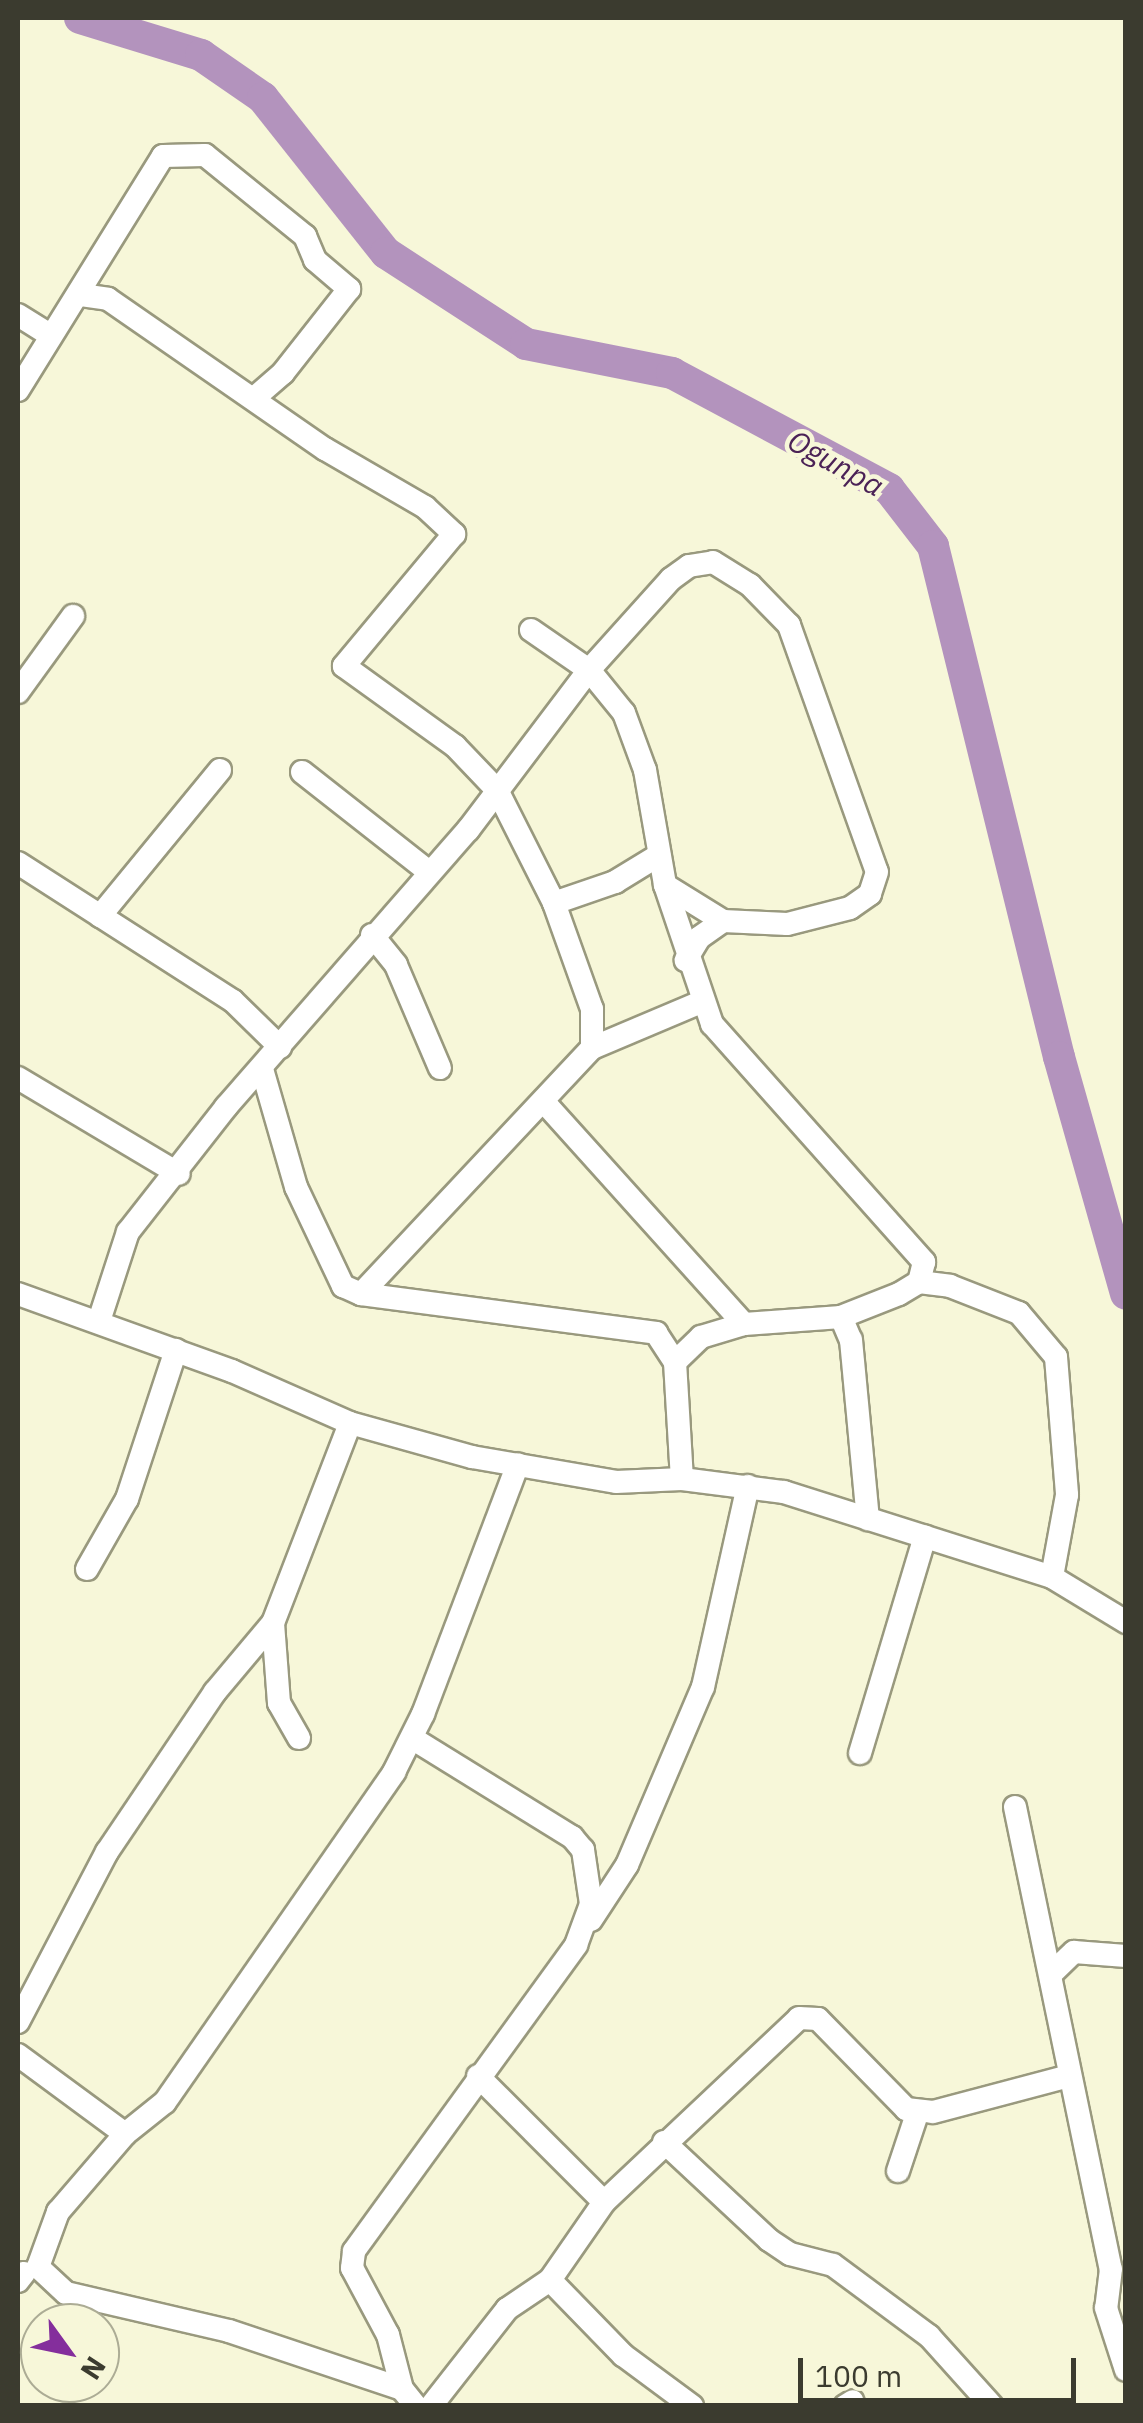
<!DOCTYPE html>
<style>
body{margin:0}
#map{position:relative;width:1143px;height:2423px;overflow:hidden;background:#f7f7d9;font-family:"IBM Plex Sans",sans-serif}
div>[style]{position:absolute}
.river>*{height:32px;margin:-16px;padding:0 16px;transform-origin:16px;border-radius:16px;background:#b393bd}
.roads{filter:drop-shadow(2px 0 #99997e) drop-shadow(-2px 0 #99997e) drop-shadow(0 2px #99997e) drop-shadow(0 -2px #99997e)}
.minor>*{height:22px;margin:-11px;padding:0 11px;transform-origin:11px;border-radius:11px;background:#fff}
span{translate:-50% -50%;white-space:nowrap;text-align:center;line-height:1.15;-webkit-text-stroke:9px #f7f7d9;paint-order:stroke}
.water-label{font-size:30px;color:#4b2256;font-style:italic}
.frame{position:absolute;inset:0;border:20px solid #3b3b2f;pointer-events:none}
.north{position:absolute;left:20px;top:2303px;width:100px;height:100px;box-sizing:border-box;background:#f7f7d9;border:2px solid #acac95;border-radius:50%;rotate:123deg;font-size:28px;font-weight:700;line-height:40px;text-align:center;color:#3b3b2f}
.north::after{content:'';display:block;margin:auto;width:35px;height:45px;background:#842e9c;clip-path:polygon(50% 0,100% 100%,50% 72%,0 100%)}
.scale{position:absolute;left:798px;top:2358px;width:278px;height:45px;box-sizing:border-box;border:5px solid #3b3b2f;border-top:0;padding-left:12px;font-size:30px;line-height:35px;white-space:nowrap;color:#3b3b2f;-webkit-text-stroke:8px #f7f7d9;paint-order:stroke}
</style>
<div id="map">
<div class="river">
<div style="left:80px;top:18px;width:127px;rotate:17deg"></div>
<div style="left:201px;top:55px;width:75px;rotate:34.7deg"></div>
<div style="left:263px;top:98px;width:198px;rotate:51.6deg"></div>
<div style="left:386px;top:253px;width:167px;rotate:33deg"></div>
<div style="left:526px;top:344px;width:149px;rotate:11.2deg"></div>
<div style="left:672px;top:373px;width:246px;rotate:28.1deg"></div>
<div style="left:889px;top:489px;width:72px;rotate:52.3deg"></div>
<div style="left:933px;top:546px;width:526px;rotate:76.15deg"></div>
<div style="left:1059px;top:1057px;width:246px;rotate:74.2deg"></div>
</div>
<div class="roads">
<div class="minor">
<div style="left:81px;top:295px;width:27px;rotate:8deg"></div>
<div style="left:108px;top:299px;width:264px;rotate:34.7deg"></div>
<div style="left:325px;top:449px;width:116px;rotate:30.1deg"></div>
<div style="left:425px;top:507px;width:40px;rotate:43deg"></div>
<div style="left:454px;top:534px;width:172px;rotate:129.8deg"></div>
<div style="left:344px;top:666px;width:137px;rotate:35.8deg"></div>
<div style="left:455px;top:746px;width:61px;rotate:46.3deg"></div>
<div style="left:497px;top:790px;width:127px;rotate:63.2deg"></div>
<div style="left:554px;top:903px;width:113px;rotate:70.3deg"></div>
<div style="left:592px;top:1009px;width:39px;rotate:90deg"></div>
<div style="left:18px;top:315px;width:36px;rotate:32deg"></div>
<div style="left:18px;top:390px;width:275px;rotate:-58.2deg"></div>
<div style="left:163px;top:156px;width:42px;rotate:-1.4deg"></div>
<div style="left:205px;top:155px;width:129px;rotate:39deg"></div>
<div style="left:305px;top:236px;width:26px;rotate:67deg"></div>
<div style="left:315px;top:260px;width:45px;rotate:40.5deg"></div>
<div style="left:349px;top:289px;width:107px;rotate:128.2deg"></div>
<div style="left:283px;top:373px;width:37px;rotate:139deg"></div>
<div style="left:531px;top:630px;width:70px;rotate:34.6deg"></div>
<div style="left:589px;top:670px;width:122px;rotate:-48deg"></div>
<div style="left:671px;top:579px;width:22px;rotate:-36deg"></div>
<div style="left:689px;top:566px;width:24px;rotate:-9deg"></div>
<div style="left:713px;top:562px;width:44px;rotate:31.9deg"></div>
<div style="left:750px;top:585px;width:56px;rotate:45.7deg"></div>
<div style="left:789px;top:625px;width:262px;rotate:70.4deg"></div>
<div style="left:877px;top:872px;width:23px;rotate:108deg"></div>
<div style="left:870px;top:894px;width:24px;rotate:145deg"></div>
<div style="left:850px;top:908px;width:65px;rotate:165.7deg"></div>
<div style="left:787px;top:924px;width:64px;rotate:-177.3deg"></div>
<div style="left:723px;top:921px;width:29px;rotate:145deg"></div>
<div style="left:699px;top:938px;width:26px;rotate:121deg"></div>
<div style="left:18px;top:692px;width:94px;rotate:-54.1deg"></div>
<div style="left:302px;top:772px;width:162px;rotate:38.2deg"></div>
<div style="left:18px;top:863px;width:255px;rotate:32.7deg"></div>
<div style="left:233px;top:1001px;width:66px;rotate:44.4deg"></div>
<div style="left:665px;top:885px;width:68px;rotate:31.8deg"></div>
<div style="left:554px;top:903px;width:65px;rotate:-19deg"></div>
<div style="left:615px;top:882px;width:52px;rotate:-31.5deg"></div>
<div style="left:100px;top:916px;width:189px;rotate:-50.6deg"></div>
<div style="left:372px;top:935px;width:38px;rotate:51deg"></div>
<div style="left:396px;top:965px;width:112px;rotate:66.9deg"></div>
<div style="left:262px;top:1069px;width:123px;rotate:73.9deg"></div>
<div style="left:296px;top:1187px;width:110px;rotate:64.6deg"></div>
<div style="left:343px;top:1286px;width:20px;rotate:24deg"></div>
<div style="left:361px;top:1294px;width:337px;rotate:-46.8deg"></div>
<div style="left:592px;top:1048px;width:118px;rotate:-22.9deg"></div>
<div style="left:18px;top:1078px;width:187px;rotate:30.8deg"></div>
<div style="left:544px;top:1102px;width:299px;rotate:48deg"></div>
<div style="left:919px;top:1282px;width:31px;rotate:7deg"></div>
<div style="left:950px;top:1286px;width:74px;rotate:21.4deg"></div>
<div style="left:1019px;top:1313px;width:57px;rotate:49.9deg"></div>
<div style="left:1056px;top:1357px;width:138px;rotate:85.4deg"></div>
<div style="left:1067px;top:1495px;width:83px;rotate:100.4deg"></div>
<div style="left:18px;top:1294px;width:227px;rotate:19.8deg"></div>
<div style="left:232px;top:1371px;width:129px;rotate:23.8deg"></div>
<div style="left:350px;top:1423px;width:127px;rotate:15.6deg"></div>
<div style="left:472px;top:1457px;width:146px;rotate:9.8deg"></div>
<div style="left:616px;top:1482px;width:66px;rotate:-2.6deg"></div>
<div style="left:682px;top:1479px;width:103px;rotate:7.3deg"></div>
<div style="left:784px;top:1492px;width:281px;rotate:17.6deg"></div>
<div style="left:1052px;top:1577px;width:87px;rotate:31.3deg"></div>
<div style="left:361px;top:1294px;width:298px;rotate:7.5deg"></div>
<div style="left:656px;top:1333px;width:35px;rotate:57deg"></div>
<div style="left:675px;top:1362px;width:117px;rotate:86.6deg"></div>
<div style="left:841px;top:1317px;width:25px;rotate:67deg"></div>
<div style="left:851px;top:1340px;width:180px;rotate:84.6deg"></div>
<div style="left:99px;top:1321px;width:94px;rotate:-72deg"></div>
<div style="left:128px;top:1232px;width:159px;rotate:-51.9deg"></div>
<div style="left:226px;top:1107px;width:368px;rotate:-48.9deg"></div>
<div style="left:468px;top:830px;width:201px;rotate:-52.9deg"></div>
<div style="left:589px;top:670px;width:55px;rotate:50.9deg"></div>
<div style="left:624px;top:713px;width:61px;rotate:69.8deg"></div>
<div style="left:645px;top:770px;width:117px;rotate:80.1deg"></div>
<div style="left:665px;top:885px;width:147px;rotate:71.3deg"></div>
<div style="left:712px;top:1024px;width:319px;rotate:48.3deg"></div>
<div style="left:924px;top:1262px;width:21px;rotate:104deg"></div>
<div style="left:919px;top:1282px;width:23px;rotate:149deg"></div>
<div style="left:899px;top:1294px;width:62px;rotate:158.4deg"></div>
<div style="left:841px;top:1317px;width:97px;rotate:175.9deg"></div>
<div style="left:744px;top:1324px;width:45px;rotate:163.2deg"></div>
<div style="left:701px;top:1337px;width:36px;rotate:136deg"></div>
<div style="left:87px;top:1569px;width:81px;rotate:-60.3deg"></div>
<div style="left:127px;top:1499px;width:157px;rotate:-71.8deg"></div>
<div style="left:299px;top:1738px;width:40px;rotate:-119.7deg"></div>
<div style="left:279px;top:1703px;width:80px;rotate:-94.3deg"></div>
<div style="left:273px;top:1623px;width:214px;rotate:-68.9deg"></div>
<div style="left:860px;top:1753px;width:226px;rotate:-73.3deg"></div>
<div style="left:1015px;top:1807px;width:472px;rotate:78.3deg"></div>
<div style="left:1111px;top:2269px;width:39px;rotate:97deg"></div>
<div style="left:1106px;top:2308px;width:65px;rotate:72.1deg"></div>
<div style="left:591px;top:1920px;width:66px;rotate:-56.8deg"></div>
<div style="left:627px;top:1865px;width:194px;rotate:-66.9deg"></div>
<div style="left:703px;top:1687px;width:206px;rotate:-77.4deg"></div>
<div style="left:1053px;top:1972px;width:29px;rotate:-44deg"></div>
<div style="left:1074px;top:1952px;width:52px;rotate:4.4deg"></div>
<div style="left:18px;top:2022px;width:192px;rotate:-62.4deg"></div>
<div style="left:107px;top:1852px;width:193px;rotate:-56deg"></div>
<div style="left:215px;top:1692px;width:90px;rotate:-50deg"></div>
<div style="left:18px;top:2055px;width:133px;rotate:36.4deg"></div>
<div style="left:478px;top:2076px;width:178px;rotate:45deg"></div>
<div style="left:664px;top:2142px;width:144px;rotate:43deg"></div>
<div style="left:769px;top:2240px;width:25px;rotate:34deg"></div>
<div style="left:790px;top:2254px;width:44px;rotate:14.3deg"></div>
<div style="left:833px;top:2265px;width:119px;rotate:36.5deg"></div>
<div style="left:929px;top:2336px;width:94px;rotate:48deg"></div>
<div style="left:898px;top:2171px;width:63px;rotate:-71.6deg"></div>
<div style="left:38px;top:2267px;width:59px;rotate:-70deg"></div>
<div style="left:58px;top:2212px;width:103px;rotate:-49.3deg"></div>
<div style="left:125px;top:2134px;width:51px;rotate:-38.7deg"></div>
<div style="left:165px;top:2102px;width:402px;rotate:-55.2deg"></div>
<div style="left:394px;top:1772px;width:65px;rotate:-63.4deg"></div>
<div style="left:423px;top:1714px;width:267px;rotate:-69.2deg"></div>
<div style="left:38px;top:2267px;width:38px;rotate:43deg"></div>
<div style="left:66px;top:2293px;width:167px;rotate:13.1deg"></div>
<div style="left:229px;top:2331px;width:182px;rotate:18.5deg"></div>
<div style="left:402px;top:2389px;width:22px;rotate:51deg"></div>
<div style="left:550px;top:2280px;width:105px;rotate:45.8deg"></div>
<div style="left:623px;top:2355px;width:86px;rotate:36.5deg"></div>
<div style="left:18px;top:2281px;width:10px;rotate:-53deg"></div>
<div style="left:402px;top:2389px;width:56px;rotate:-104.5deg"></div>
<div style="left:388px;top:2335px;width:76px;rotate:-118.2deg"></div>
<div style="left:352px;top:2268px;width:17px;rotate:-83deg"></div>
<div style="left:354px;top:2251px;width:378px;rotate:-54deg"></div>
<div style="left:576px;top:1945px;width:44px;rotate:-69.9deg"></div>
<div style="left:591px;top:1904px;width:55px;rotate:-98.4deg"></div>
<div style="left:583px;top:1850px;width:17px;rotate:-130deg"></div>
<div style="left:572px;top:1837px;width:188px;rotate:-148.3deg"></div>
<div style="left:431px;top:2406px;width:123px;rotate:-51.9deg"></div>
<div style="left:507px;top:2309px;width:52px;rotate:-34deg"></div>
<div style="left:550px;top:2280px;width:95px;rotate:-55.3deg"></div>
<div style="left:604px;top:2202px;width:268px;rotate:-43.3deg"></div>
<div style="left:799px;top:2018px;width:19px;rotate:3deg"></div>
<div style="left:818px;top:2019px;width:126px;rotate:45.6deg"></div>
<div style="left:906px;top:2109px;width:27px;rotate:6deg"></div>
<div style="left:933px;top:2112px;width:141px;rotate:-14.8deg"></div>
<div style="left:845px;top:2406px;width:9px;rotate:-32deg"></div>
</div>
</div>
<div class="water-label">
<span style="left:836px;top:463px;rotate:29deg">Ogunpa</span>
</div>
<div class="frame"></div>
<div class="north">N</div>
<div class="scale">100 m</div>
</div>
